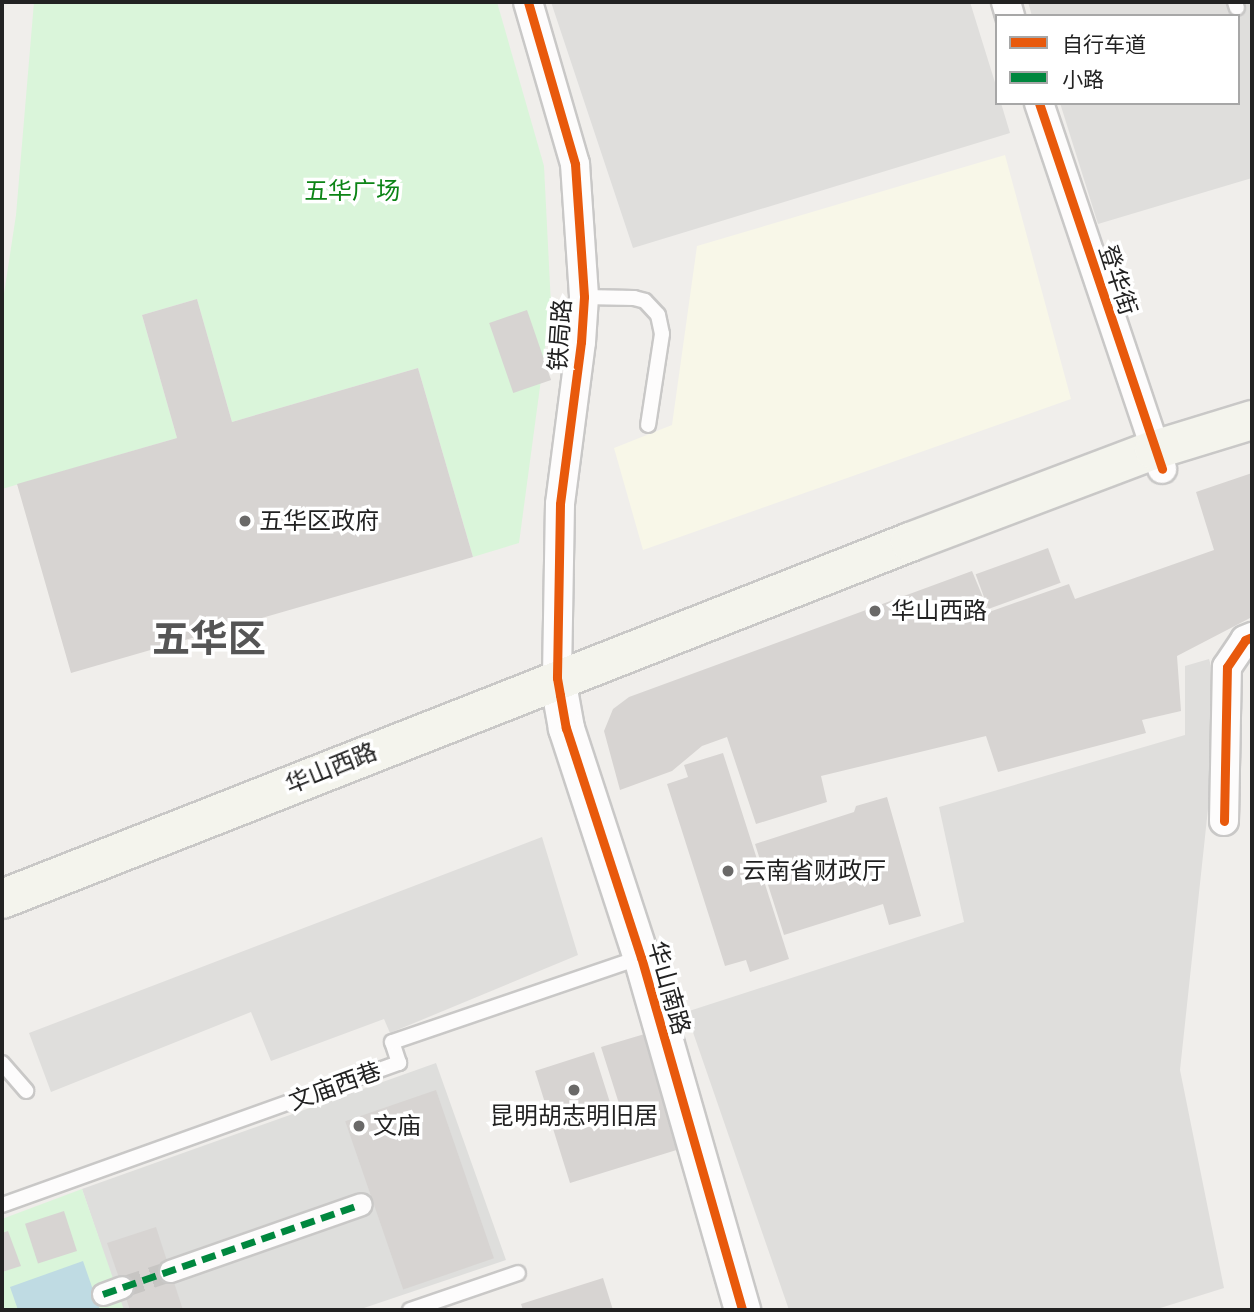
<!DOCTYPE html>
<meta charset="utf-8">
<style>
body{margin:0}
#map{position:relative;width:1254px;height:1312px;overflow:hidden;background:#f0eeeb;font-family:"Asap Condensed","Noto Sans SC",sans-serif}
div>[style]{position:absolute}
.residential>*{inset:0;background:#dfdedc}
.education>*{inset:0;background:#f8f7e8}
.religious>*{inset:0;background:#dededc}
.park>*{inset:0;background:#daf5da}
.water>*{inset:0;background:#bfdbe3}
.building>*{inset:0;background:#d7d4d2;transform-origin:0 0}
.pedestrian-tunnel>*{height:21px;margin-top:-10.5px;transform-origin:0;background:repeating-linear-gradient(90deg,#c7c5c3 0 21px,transparent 0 31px)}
.roads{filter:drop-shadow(2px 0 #c9c8c7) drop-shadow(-2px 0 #c9c8c7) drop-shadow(0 2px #c9c8c7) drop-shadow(0 -2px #c9c8c7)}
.service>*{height:14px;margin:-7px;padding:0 7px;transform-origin:7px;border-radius:7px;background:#fdfcfc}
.pedestrian>*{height:21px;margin:-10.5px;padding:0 10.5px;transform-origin:10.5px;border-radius:10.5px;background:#fdfcfc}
.minor>*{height:28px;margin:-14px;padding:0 14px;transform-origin:14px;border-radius:14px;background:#fdfcfc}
.tertiary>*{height:35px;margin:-17.5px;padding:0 17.5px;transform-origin:17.5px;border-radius:17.5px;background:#fdfcfc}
.secondary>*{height:38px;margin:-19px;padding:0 19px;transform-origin:19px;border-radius:19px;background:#f4f4ed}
.quiet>*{height:7px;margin-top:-3.5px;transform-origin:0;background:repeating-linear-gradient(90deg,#00873e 0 14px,transparent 0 21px)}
.cycleway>*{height:9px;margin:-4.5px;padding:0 4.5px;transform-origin:4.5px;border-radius:4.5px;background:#e8590c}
.dots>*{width:19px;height:19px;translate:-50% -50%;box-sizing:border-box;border:4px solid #fff;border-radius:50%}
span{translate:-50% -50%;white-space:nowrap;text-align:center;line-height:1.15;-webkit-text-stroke:7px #fff;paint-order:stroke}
.park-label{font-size:24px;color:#0c8416}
.street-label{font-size:24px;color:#222}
.poi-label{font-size:24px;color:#222}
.left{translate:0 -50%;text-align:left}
.town-label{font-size:38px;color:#555;font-weight:700}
.frame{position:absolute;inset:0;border:4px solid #222;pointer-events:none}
.legend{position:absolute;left:995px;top:14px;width:245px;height:91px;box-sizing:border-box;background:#fff;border:2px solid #a7a7a7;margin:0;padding:9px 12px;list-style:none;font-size:21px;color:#222}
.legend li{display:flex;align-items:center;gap:14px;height:35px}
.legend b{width:35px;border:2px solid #a7a7a7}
</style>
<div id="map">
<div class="residential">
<div style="clip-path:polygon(551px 2px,970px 2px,997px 89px,997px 103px,1001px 103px,1010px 133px,633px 248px)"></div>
<div style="clip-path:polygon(1028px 2px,1252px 2px,1252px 178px,1098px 224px,1060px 103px,1238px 103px,1238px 16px,1032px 16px)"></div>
<div style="clip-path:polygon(1209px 659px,1220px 697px,1180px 1070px,1224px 1288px,1154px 1310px,789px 1310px,686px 1012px,964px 922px,939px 807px,1185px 735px,1185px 666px)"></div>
<div style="clip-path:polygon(542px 837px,578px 955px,390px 1033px,384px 1019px,271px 1061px,251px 1012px,51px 1092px,29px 1033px)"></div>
</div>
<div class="education">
<div style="clip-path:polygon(1005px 155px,1071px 399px,643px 550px,614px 448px,672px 425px,697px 246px)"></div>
</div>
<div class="religious">
<div style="clip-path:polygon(436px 1063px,506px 1260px,358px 1310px,2px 1310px,2px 1280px,101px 1245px,82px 1189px)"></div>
</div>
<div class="park">
<div style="clip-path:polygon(34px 2px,497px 2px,544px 166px,551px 305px,519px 543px,473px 557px,418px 368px,232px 422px,197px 299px,142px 315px,177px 438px,2px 489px,2px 307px,16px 215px)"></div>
<div style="clip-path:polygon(82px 1189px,124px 1310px,2px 1310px,2px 1219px)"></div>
</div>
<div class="water">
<div style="clip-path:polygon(83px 1261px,100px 1310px,18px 1310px,10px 1287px)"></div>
</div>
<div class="building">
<div style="clip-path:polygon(197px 299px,232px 422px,418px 368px,473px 557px,71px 673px,17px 484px,177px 438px,142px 315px)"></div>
<div style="left:527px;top:310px;width:74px;height:40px;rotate:71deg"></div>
<div style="clip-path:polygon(1252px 473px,1252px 617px,1177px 656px,1181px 711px,1142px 720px,1146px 733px,998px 772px,986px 736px,821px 776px,827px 802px,756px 824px,727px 737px,702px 746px,672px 771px,620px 790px,604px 731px,613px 709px,629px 697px,972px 571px,989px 612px,1069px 584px,1075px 599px,1214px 550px,1196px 492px)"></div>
<div style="left:1048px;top:548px;width:37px;height:77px;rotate:70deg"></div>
<div style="clip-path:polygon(723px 753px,789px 959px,750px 972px,746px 960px,725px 966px,667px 784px,688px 777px,684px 765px)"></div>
<div style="clip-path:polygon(887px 797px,921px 916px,889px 925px,883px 904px,784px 935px,755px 844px,854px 812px,856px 806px)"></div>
<div style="clip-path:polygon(648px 1033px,683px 1148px,570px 1183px,535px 1071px,594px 1052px,613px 1112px,621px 1110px,601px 1047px)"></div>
<div style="left:436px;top:1090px;width:178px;height:96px;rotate:71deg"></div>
<div style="left:64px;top:1211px;width:42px;height:41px;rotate:72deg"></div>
<div style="clip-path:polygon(156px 1227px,183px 1310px,130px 1310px,107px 1243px)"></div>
<div style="clip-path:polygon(8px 1231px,21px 1266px,2px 1272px,2px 1233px)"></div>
<div style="clip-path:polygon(603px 1278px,613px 1310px,523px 1310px,521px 1304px)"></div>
</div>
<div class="pedestrian-tunnel">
<div style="left:122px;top:1287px;width:51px;rotate:-18.4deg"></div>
</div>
<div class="roads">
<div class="service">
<div style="left:1235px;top:2px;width:6px;rotate:72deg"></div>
<div style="left:584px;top:297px;width:50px;rotate:1.1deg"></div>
<div style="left:634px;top:298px;width:11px;rotate:15deg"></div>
<div style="left:645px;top:301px;width:19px;rotate:47deg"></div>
<div style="left:658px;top:315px;width:19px;rotate:78deg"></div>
<div style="left:662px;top:334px;width:92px;rotate:98.7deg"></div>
<div style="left:2px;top:1063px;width:37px;rotate:49deg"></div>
<div style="left:2px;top:1205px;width:422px;rotate:-19.7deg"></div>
<div style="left:399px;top:1063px;width:22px;rotate:-108deg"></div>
<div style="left:392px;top:1042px;width:263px;rotate:-18.8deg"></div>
<div style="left:410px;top:1310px;width:114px;rotate:-18.9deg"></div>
</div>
<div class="pedestrian">
<div style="left:170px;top:1271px;width:202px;rotate:-19.3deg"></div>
<div style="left:103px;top:1294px;width:20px;rotate:-20deg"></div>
</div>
<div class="minor">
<div style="left:528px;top:2px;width:169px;rotate:73.8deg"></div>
<div style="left:575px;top:164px;width:133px;rotate:86.1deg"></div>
<div style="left:584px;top:297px;width:45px;rotate:93.8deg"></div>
<div style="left:581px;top:342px;width:163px;rotate:97.4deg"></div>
<div style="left:560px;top:504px;width:174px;rotate:91deg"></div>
<div style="left:1006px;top:2px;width:15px;rotate:74deg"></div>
<div style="left:1039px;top:103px;width:386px;rotate:71.4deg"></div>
<div style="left:1224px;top:821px;width:154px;rotate:-88.9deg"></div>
<div style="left:1227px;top:667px;width:32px;rotate:-56deg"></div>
<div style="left:1245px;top:640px;width:8px;rotate:-23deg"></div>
</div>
<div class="tertiary">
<div style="left:557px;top:678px;width:51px;rotate:79.8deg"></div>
<div style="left:566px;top:728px;width:241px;rotate:71.9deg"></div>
<div style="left:641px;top:957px;width:367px;rotate:74deg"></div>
</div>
<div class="secondary">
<div style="left:2px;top:899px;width:976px;rotate:-21.46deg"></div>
<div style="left:910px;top:542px;width:261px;rotate:-20.7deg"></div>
<div style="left:1154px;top:450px;width:102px;rotate:-17deg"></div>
</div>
</div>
<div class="quiet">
<div style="left:103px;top:1294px;width:273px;rotate:-19.2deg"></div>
</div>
<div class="cycleway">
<div style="left:528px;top:2px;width:169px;rotate:73.8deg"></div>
<div style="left:575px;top:164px;width:133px;rotate:86.1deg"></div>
<div style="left:584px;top:297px;width:45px;rotate:93.8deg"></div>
<div style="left:581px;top:342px;width:163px;rotate:97.4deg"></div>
<div style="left:560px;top:504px;width:174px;rotate:91deg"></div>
<div style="left:557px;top:678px;width:17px;rotate:80deg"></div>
<div style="left:560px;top:695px;width:34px;rotate:80deg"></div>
<div style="left:566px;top:728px;width:241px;rotate:71.9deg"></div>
<div style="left:641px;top:957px;width:367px;rotate:74deg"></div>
<div style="left:1039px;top:103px;width:386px;rotate:71.4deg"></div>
<div style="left:1224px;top:821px;width:154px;rotate:-88.9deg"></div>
<div style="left:1227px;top:667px;width:32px;rotate:-56deg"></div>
<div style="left:1245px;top:640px;width:8px;rotate:-23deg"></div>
</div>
<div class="dots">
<div style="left:245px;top:521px;background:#6a6968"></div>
<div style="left:875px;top:611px;background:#6a6968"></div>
<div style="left:728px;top:871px;background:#6a6968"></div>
<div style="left:574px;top:1090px;background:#6a6968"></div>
<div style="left:359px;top:1126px;background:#6a6968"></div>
</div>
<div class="park-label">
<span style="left:352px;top:191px">五华广场</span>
</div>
<div class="street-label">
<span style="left:1118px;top:280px;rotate:72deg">登华街</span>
<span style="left:560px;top:335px;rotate:-86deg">铁局路</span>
<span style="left:331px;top:768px;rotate:-22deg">华山西路</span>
<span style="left:669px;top:988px;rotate:74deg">华山南路</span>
<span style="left:335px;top:1086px;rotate:-20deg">文庙西巷</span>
</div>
<div class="poi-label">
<span class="left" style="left:259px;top:521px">五华区政府</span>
<span class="left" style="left:891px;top:611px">华山西路</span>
<span class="left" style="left:742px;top:871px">云南省财政厅</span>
<span style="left:574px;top:1116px">昆明胡志明旧居</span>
<span class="left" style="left:373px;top:1126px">文庙</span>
</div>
<div class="town-label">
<span style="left:209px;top:639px">五华区</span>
</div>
<div class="frame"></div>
<ul class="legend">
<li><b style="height:9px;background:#e8590c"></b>自行车道</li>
<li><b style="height:9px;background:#00873e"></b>小路</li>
</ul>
</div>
